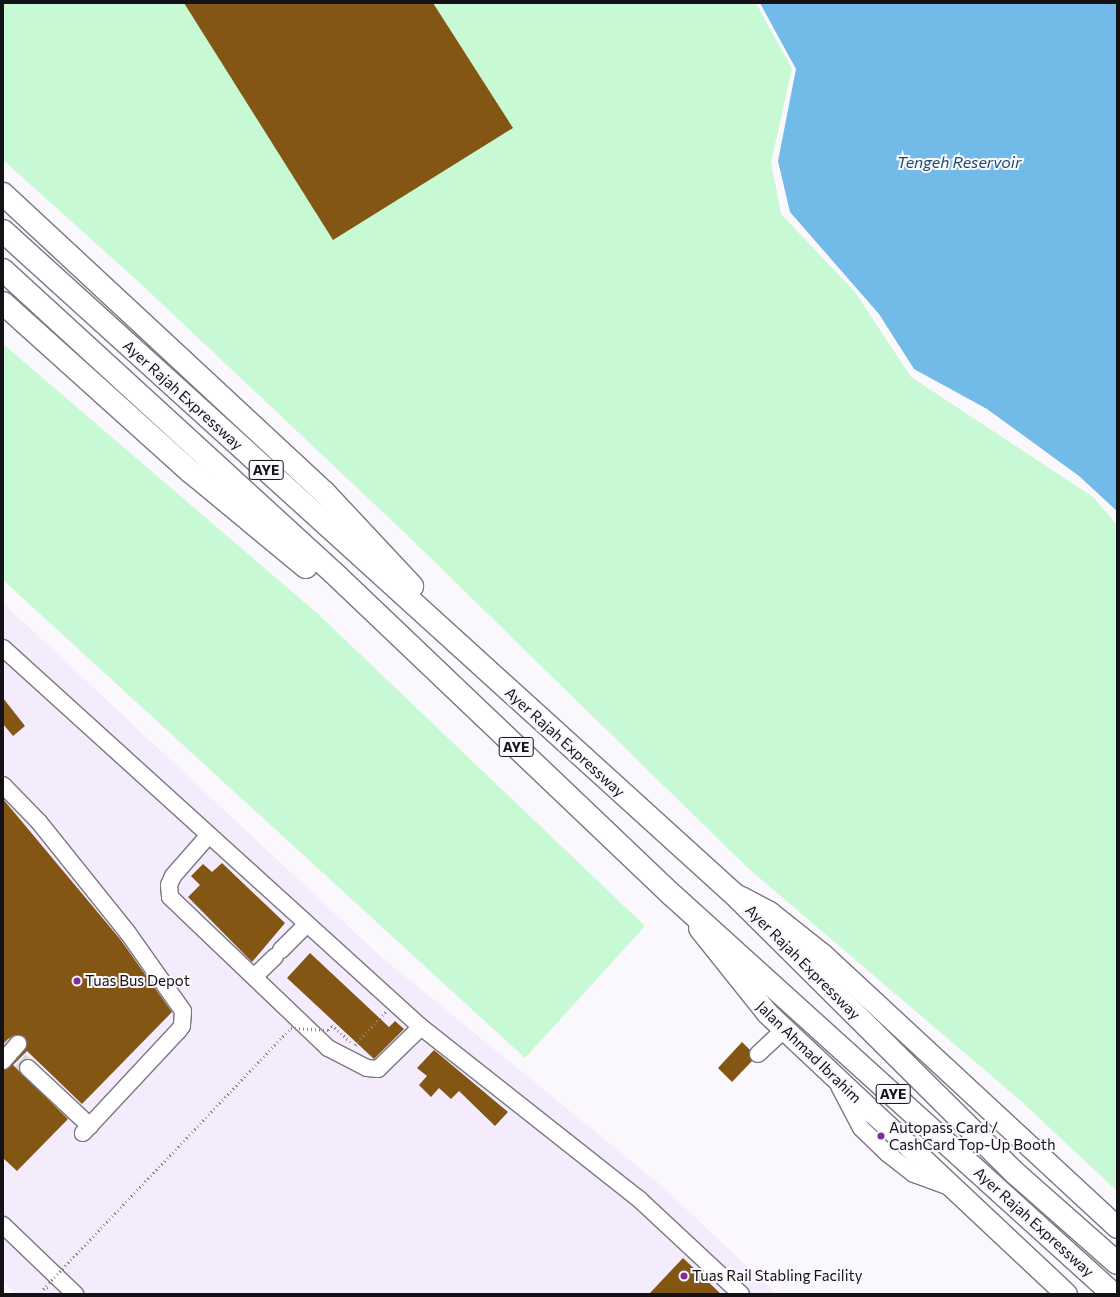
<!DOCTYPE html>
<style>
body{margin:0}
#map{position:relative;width:1120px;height:1297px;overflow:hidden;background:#faf7fd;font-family:Commissioner,sans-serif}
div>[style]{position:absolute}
.built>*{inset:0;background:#f4ecfd}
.green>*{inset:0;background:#c8f9d5}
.water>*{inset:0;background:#72bae7}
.building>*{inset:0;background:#835614}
.minor-tunnel>*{height:16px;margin-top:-8px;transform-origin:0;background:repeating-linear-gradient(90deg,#d8d5da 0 16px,transparent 0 24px)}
.path>*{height:2.5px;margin-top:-1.25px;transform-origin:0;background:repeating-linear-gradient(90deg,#88858a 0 1px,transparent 0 4px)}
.roads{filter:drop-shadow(1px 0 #7d7784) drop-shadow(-1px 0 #7d7784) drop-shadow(0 1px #7d7784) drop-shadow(0 -1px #7d7784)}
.minor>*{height:16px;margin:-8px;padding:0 8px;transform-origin:8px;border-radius:8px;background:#fff}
.major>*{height:21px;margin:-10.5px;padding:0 10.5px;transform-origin:10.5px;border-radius:10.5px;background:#fff}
.highway>*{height:22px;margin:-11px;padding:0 11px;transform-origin:11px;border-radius:11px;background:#fff}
.path-bridge>*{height:2.5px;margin-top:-1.25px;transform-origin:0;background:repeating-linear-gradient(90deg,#88858a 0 1px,transparent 0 4px)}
.bridges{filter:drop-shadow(1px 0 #7d7784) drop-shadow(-1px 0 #7d7784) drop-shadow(0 1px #7d7784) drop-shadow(0 -1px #7d7784)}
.minor-bridge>*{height:16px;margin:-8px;padding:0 8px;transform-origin:8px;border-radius:8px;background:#fff}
.dots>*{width:11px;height:11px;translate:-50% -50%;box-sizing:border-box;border:2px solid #faf7fd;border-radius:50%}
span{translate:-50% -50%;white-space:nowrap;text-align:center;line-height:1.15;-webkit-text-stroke:4px #faf7fd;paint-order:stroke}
.shield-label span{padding:1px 3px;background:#faf7fd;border:1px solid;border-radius:3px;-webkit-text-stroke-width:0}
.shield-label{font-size:14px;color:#151217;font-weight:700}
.street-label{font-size:15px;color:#151217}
.poi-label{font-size:15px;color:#151217}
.left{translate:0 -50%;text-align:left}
.water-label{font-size:16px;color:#164e6d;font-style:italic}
.frame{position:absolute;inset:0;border:4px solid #151217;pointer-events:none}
</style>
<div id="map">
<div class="built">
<div style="clip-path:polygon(3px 603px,380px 956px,664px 1188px,776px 1294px,16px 1294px,3px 1281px)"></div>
</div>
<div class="green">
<div style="clip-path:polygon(3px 3px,756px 3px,792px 69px,771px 162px,781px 214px,855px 292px,911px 377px,1093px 497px,1117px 525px,1117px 1191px,1022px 1102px,748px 868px,407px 535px,140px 283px,3px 160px)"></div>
<div style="clip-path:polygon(3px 344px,318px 614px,645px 926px,525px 1058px,3px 580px)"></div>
</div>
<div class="water">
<div style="clip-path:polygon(760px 3px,1117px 3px,1117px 511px,1079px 476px,987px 409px,914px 369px,879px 314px,790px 212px,778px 161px,796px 69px)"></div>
</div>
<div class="building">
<div style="clip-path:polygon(184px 3px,433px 3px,513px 128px,333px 240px)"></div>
<div style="clip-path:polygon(3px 698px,25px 726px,13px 736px,3px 724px)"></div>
<div style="clip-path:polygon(3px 799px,120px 939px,172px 1012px,82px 1104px,27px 1051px,13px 1065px,68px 1119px,17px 1171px,3px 1158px,3px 1070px,10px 1067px,27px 1045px,25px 1037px,19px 1035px,11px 1037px,3px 1047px)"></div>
<div style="clip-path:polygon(222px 863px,285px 923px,252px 962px,188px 897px,200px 885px,191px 876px,203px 864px,212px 872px)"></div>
<div style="clip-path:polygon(310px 953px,389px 1027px,395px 1021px,404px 1029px,374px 1059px,287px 978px)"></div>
<div style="clip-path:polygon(742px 1042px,750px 1050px,752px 1061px,732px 1082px,718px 1068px)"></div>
<div style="clip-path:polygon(434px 1050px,508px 1112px,495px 1126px,459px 1091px,451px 1099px,439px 1088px,431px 1097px,419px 1085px,427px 1076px,417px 1068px)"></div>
<div style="clip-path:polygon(683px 1258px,721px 1294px,649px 1294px)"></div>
</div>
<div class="minor-tunnel">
<div style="left:3px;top:1044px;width:35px;rotate:44deg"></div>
</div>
<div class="path">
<div style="left:328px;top:1030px;width:6px;rotate:-51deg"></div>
<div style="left:332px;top:1025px;width:25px;rotate:42deg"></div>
<div style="left:355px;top:1045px;width:45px;rotate:-47.7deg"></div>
<div style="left:43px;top:1289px;width:5px;rotate:-22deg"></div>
</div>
<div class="roads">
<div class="minor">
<div style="left:3px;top:648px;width:564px;rotate:42.2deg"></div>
<div style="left:421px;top:1027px;width:278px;rotate:38.3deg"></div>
<div style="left:639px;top:1199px;width:139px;rotate:43deg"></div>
<div style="left:3px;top:785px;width:52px;rotate:45.8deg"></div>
<div style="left:39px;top:822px;width:142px;rotate:51.3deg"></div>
<div style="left:128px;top:933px;width:95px;rotate:54.8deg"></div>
<div style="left:183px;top:1011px;width:15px;rotate:94deg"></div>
<div style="left:182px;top:1026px;width:5px;rotate:127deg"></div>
<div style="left:179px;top:1030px;width:141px;rotate:133deg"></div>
<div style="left:208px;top:836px;width:53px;rotate:131.2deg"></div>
<div style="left:173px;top:876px;width:10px;rotate:114deg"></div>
<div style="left:169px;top:885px;width:12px;rotate:85deg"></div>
<div style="left:170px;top:897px;width:219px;rotate:43.7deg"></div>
<div style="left:328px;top:1048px;width:44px;rotate:27.1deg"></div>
<div style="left:367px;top:1068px;width:11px;rotate:5deg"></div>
<div style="left:378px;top:1069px;width:60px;rotate:-44.3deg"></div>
<div style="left:281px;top:950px;width:37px;rotate:-45deg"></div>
<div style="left:254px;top:977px;width:29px;rotate:-44deg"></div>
<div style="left:758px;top:1054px;width:35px;rotate:-43deg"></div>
<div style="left:28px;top:1068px;width:85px;rotate:43.1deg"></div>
<div style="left:839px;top:1086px;width:47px;rotate:62.4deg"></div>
<div style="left:861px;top:1128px;width:37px;rotate:44deg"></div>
<div style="left:888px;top:1154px;width:33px;rotate:38deg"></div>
<div style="left:914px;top:1174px;width:37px;rotate:20deg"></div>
<div style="left:3px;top:1225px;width:100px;rotate:43.8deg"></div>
</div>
<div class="major">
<div style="left:741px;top:897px;width:32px;rotate:28deg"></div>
<div style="left:769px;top:912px;width:68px;rotate:38.4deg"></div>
<div style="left:822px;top:954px;width:402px;rotate:42.8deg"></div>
<div style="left:699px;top:928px;width:109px;rotate:51.3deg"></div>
<div style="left:767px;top:1013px;width:410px;rotate:43.2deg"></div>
</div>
<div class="highway">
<div style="left:3px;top:194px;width:438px;rotate:42.9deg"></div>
<div style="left:324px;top:492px;width:129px;rotate:46.9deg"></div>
<div style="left:3px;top:231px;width:988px;rotate:42.21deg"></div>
<div style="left:735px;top:895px;width:395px;rotate:44.8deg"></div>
<div style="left:1015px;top:1173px;width:136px;rotate:41.4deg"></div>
<div style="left:3px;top:270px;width:454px;rotate:42.5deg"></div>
<div style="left:338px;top:577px;width:461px;rotate:43.6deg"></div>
<div style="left:672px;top:895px;width:595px;rotate:42.14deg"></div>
<div style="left:3px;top:303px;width:253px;rotate:42deg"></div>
<div style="left:191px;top:472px;width:149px;rotate:39.6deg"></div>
</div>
</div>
<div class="path-bridge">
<div style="left:43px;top:1289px;width:360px;rotate:-46.5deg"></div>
<div style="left:291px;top:1028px;width:37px;rotate:3deg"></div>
</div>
<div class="bridges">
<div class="minor-bridge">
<div style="left:3px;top:1061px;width:23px;rotate:-49deg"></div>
</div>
</div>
<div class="dots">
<div style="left:77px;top:981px;background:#802c9b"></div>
<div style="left:881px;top:1136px;background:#802c9b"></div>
<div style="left:684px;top:1276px;background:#802c9b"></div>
</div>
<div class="shield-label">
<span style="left:266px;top:470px">AYE</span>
<span style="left:516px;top:747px">AYE</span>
<span style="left:893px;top:1094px">AYE</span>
</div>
<div class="street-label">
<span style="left:183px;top:395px;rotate:42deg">Ayer Rajah Expressway</span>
<span style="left:565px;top:742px;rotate:42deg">Ayer Rajah Expressway</span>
<span style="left:803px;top:962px;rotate:45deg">Ayer Rajah Expressway</span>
<span style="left:809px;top:1052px;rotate:44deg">Jalan Ahmad Ibrahim</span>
<span style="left:1034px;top:1222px;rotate:42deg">Ayer Rajah Expressway</span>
</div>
<div class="poi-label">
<span class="left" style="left:85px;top:981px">Tuas Bus Depot</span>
<span class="left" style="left:889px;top:1136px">Autopass Card /<br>CashCard Top-Up Booth</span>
<span class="left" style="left:692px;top:1276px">Tuas Rail Stabling Facility</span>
</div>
<div class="water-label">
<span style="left:959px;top:162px">Tengeh Reservoir</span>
</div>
<div class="frame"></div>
</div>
